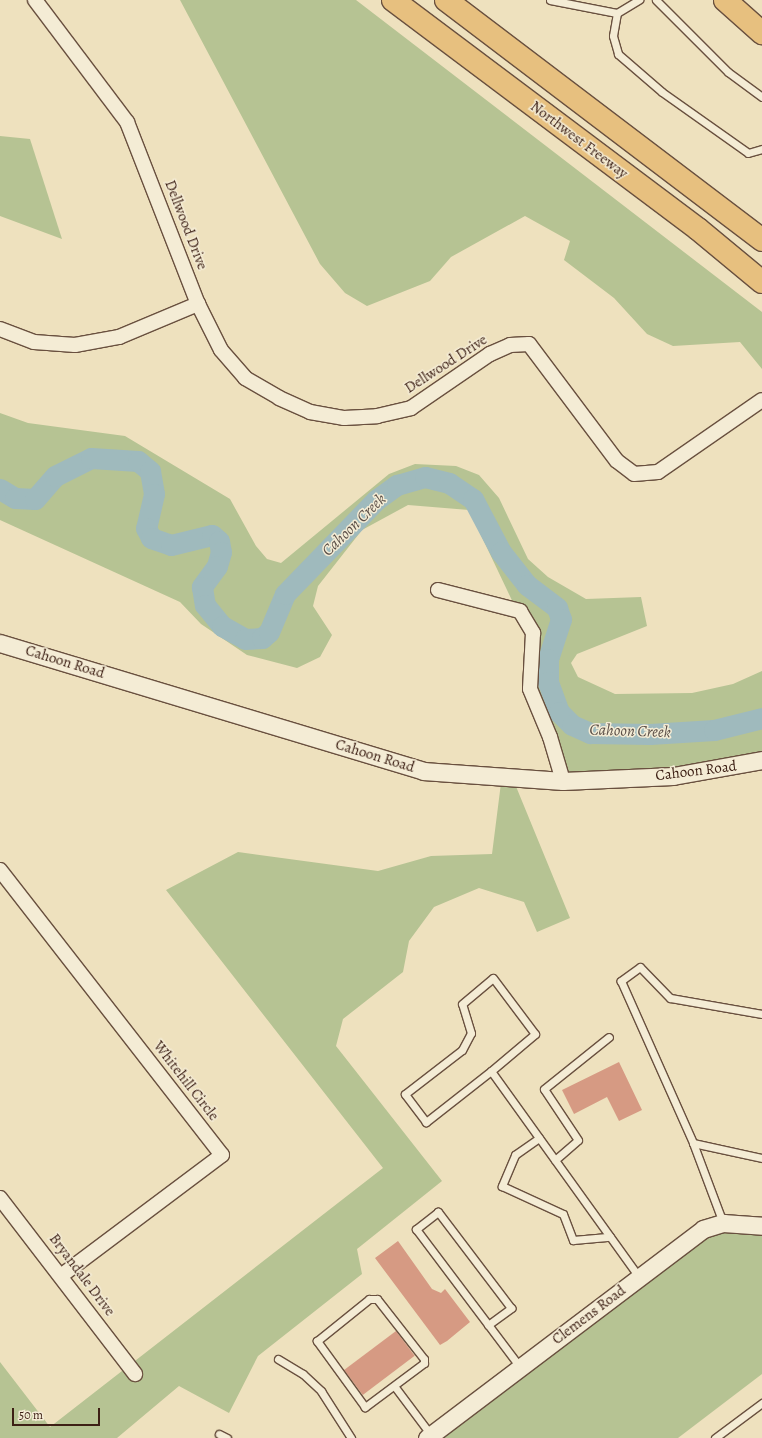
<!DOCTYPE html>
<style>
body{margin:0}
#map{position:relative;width:762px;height:1438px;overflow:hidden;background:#eee1be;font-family:Alegreya,serif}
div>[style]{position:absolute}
.green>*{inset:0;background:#b6c393}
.river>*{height:21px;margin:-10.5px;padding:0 10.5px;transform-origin:10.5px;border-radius:10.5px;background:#9fbabd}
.building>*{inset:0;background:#d69a83;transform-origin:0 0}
.roads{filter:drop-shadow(1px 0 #69503f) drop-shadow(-1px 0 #69503f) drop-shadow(0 1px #69503f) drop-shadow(0 -1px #69503f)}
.service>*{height:7px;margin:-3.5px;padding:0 3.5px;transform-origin:3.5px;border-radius:3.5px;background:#f4ecd5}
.minor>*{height:14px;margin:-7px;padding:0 7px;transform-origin:7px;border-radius:7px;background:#f4ecd5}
.tertiary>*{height:17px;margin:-8.5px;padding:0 8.5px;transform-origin:8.5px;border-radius:8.5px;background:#f4ecd5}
.primary>*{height:22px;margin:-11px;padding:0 11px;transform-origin:11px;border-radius:11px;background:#e7c07f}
.motorway>*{height:22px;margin:-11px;padding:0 11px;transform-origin:11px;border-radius:11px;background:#e7c07f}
span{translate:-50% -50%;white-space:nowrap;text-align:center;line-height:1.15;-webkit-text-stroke:3px #f4ecd5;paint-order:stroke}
.street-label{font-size:15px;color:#3d2015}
.water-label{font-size:16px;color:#5a4e47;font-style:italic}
.scale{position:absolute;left:12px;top:1408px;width:88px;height:18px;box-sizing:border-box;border:2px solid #3d2015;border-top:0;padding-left:5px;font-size:12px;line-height:14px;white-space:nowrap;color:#3d2015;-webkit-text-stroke:3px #f4ecd5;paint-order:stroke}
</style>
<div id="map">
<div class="green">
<div style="clip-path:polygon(180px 0,356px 0,762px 312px,762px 369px,740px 342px,673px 346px,647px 334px,614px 298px,564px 260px,570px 241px,525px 216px,451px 257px,430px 281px,367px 306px,345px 293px,320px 264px)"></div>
<div style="clip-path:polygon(0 136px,30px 139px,62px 239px,0 216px)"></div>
<div style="clip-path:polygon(0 413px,28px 423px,125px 436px,230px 499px,256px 546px,267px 559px,281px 563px,389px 474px,415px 464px,456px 466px,479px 475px,499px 498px,528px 559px,548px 577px,586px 599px,641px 597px,647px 626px,577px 654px,571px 663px,578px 677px,615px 694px,692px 693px,733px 684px,762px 671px,762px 764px,559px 785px,543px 734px,528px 634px,469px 510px,408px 505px,362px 530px,318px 586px,313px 606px,332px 635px,320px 657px,297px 668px,247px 655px,201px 624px,180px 602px,0 520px)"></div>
<div style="clip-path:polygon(501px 783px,515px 784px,570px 918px,537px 932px,524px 902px,479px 888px,434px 907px,409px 941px,403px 972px,343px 1019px,336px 1046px,442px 1181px,357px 1249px,362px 1274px,258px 1356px,229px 1413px,179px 1386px,117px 1438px,0 1438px,0 1362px,50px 1427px,383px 1168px,166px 890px,238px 852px,378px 871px,431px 856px,492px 854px)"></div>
<div style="clip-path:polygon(731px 1228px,762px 1232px,762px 1374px,678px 1438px,437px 1438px,706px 1235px)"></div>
</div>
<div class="river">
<div style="left:0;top:489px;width:17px;rotate:31deg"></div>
<div style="left:15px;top:498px;width:20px;rotate:3deg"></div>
<div style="left:35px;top:499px;width:30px;rotate:-49deg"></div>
<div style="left:55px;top:476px;width:40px;rotate:-26.6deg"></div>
<div style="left:91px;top:458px;width:47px;rotate:3.7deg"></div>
<div style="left:138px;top:461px;width:16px;rotate:40deg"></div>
<div style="left:150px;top:471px;width:23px;rotate:80deg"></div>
<div style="left:154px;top:494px;width:35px;rotate:103deg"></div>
<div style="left:146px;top:528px;width:11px;rotate:63deg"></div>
<div style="left:151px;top:538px;width:21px;rotate:19deg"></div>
<div style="left:171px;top:545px;width:42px;rotate:-13.7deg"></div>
<div style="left:212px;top:535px;width:9px;rotate:41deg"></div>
<div style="left:219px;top:541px;width:11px;rotate:80deg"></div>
<div style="left:221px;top:552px;width:15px;rotate:106deg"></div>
<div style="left:217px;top:566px;width:26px;rotate:126deg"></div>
<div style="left:202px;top:587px;width:18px;rotate:81deg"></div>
<div style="left:205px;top:605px;width:27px;rotate:51deg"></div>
<div style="left:222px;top:626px;width:26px;rotate:29deg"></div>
<div style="left:245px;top:639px;width:17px;rotate:-3deg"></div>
<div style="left:262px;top:638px;width:9px;rotate:-41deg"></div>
<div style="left:269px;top:632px;width:41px;rotate:-67.2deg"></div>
<div style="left:285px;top:594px;width:131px;rotate:-45.9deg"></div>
<div style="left:376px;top:500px;width:26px;rotate:-36deg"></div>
<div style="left:397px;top:485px;width:29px;rotate:-16deg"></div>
<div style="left:425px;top:477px;width:25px;rotate:14deg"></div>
<div style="left:449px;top:483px;width:29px;rotate:34deg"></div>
<div style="left:473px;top:499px;width:60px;rotate:62.2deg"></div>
<div style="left:501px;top:552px;width:42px;rotate:51.8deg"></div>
<div style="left:527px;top:585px;width:38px;rotate:37deg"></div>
<div style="left:557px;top:608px;width:12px;rotate:70deg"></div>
<div style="left:561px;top:619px;width:42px;rotate:108deg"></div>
<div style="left:548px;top:659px;width:23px;rotate:90deg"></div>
<div style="left:548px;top:682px;width:32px;rotate:70deg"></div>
<div style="left:559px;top:712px;width:18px;rotate:45deg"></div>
<div style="left:572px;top:725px;width:20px;rotate:24deg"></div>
<div style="left:590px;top:733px;width:60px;rotate:1deg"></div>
<div style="left:650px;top:734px;width:64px;rotate:-3.6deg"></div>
<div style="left:714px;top:730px;width:49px;rotate:-14deg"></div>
</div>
<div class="building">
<div style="clip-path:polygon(619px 1062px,642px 1110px,619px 1121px,607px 1097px,574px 1114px,562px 1090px)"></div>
<div style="clip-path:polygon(398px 1241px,432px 1289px,441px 1293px,445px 1289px,470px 1322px,447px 1341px,440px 1345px,375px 1258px)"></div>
<div style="left:396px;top:1331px;width:31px;height:65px;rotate:53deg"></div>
</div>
<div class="roads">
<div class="service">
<div style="left:550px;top:0;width:68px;rotate:11deg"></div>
<div style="left:617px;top:13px;width:26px;rotate:-31deg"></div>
<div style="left:656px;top:0;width:102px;rotate:45deg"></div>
<div style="left:728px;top:72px;width:42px;rotate:36.3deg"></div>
<div style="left:617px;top:13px;width:23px;rotate:100deg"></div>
<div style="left:613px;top:36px;width:19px;rotate:74deg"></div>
<div style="left:618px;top:54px;width:58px;rotate:40.8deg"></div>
<div style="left:662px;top:92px;width:105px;rotate:35.3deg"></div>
<div style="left:748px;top:153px;width:15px;rotate:-16deg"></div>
<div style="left:762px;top:1014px;width:93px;rotate:-170.1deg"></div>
<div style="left:670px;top:998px;width:43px;rotate:-134.1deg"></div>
<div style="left:640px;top:967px;width:24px;rotate:144deg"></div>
<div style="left:621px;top:981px;width:177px;rotate:66deg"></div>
<div style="left:693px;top:1143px;width:71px;rotate:12.3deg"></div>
<div style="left:491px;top:1071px;width:83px;rotate:141.9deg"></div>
<div style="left:426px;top:1122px;width:35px;rotate:-127deg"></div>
<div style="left:405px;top:1094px;width:72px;rotate:-37.7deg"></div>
<div style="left:462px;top:1050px;width:19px;rotate:-62deg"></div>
<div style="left:471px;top:1033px;width:30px;rotate:-107deg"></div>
<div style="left:462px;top:1004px;width:40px;rotate:-40deg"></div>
<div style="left:493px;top:978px;width:70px;rotate:53.1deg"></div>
<div style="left:535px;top:1034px;width:57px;rotate:139.9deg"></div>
<div style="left:491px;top:1071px;width:254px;rotate:54.3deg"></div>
<div style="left:539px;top:1138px;width:29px;rotate:145deg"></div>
<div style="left:515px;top:1155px;width:34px;rotate:113deg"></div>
<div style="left:502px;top:1186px;width:67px;rotate:24.7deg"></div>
<div style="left:563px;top:1214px;width:28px;rotate:69deg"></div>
<div style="left:573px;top:1240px;width:37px;rotate:-5deg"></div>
<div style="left:693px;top:1143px;width:85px;rotate:69.4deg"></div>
<div style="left:555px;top:1160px;width:30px;rotate:-41deg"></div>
<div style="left:578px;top:1140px;width:61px;rotate:-123.7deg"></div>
<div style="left:544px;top:1089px;width:83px;rotate:-38.7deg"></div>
<div style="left:369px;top:1299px;width:8px"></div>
<div style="left:377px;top:1299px;width:76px;rotate:51.9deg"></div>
<div style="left:424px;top:1359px;width:4px;rotate:90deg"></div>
<div style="left:424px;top:1363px;width:74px;rotate:143.3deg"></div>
<div style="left:365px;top:1407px;width:82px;rotate:-126deg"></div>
<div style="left:317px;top:1341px;width:67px;rotate:-38.9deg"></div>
<div style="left:488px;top:1325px;width:29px;rotate:-36deg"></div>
<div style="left:511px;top:1308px;width:121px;rotate:-127.2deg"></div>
<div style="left:438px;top:1212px;width:28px;rotate:142deg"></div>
<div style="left:416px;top:1229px;width:173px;rotate:53deg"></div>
<div style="left:278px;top:1359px;width:29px;rotate:31deg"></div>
<div style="left:303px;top:1374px;width:25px;rotate:43deg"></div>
<div style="left:321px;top:1391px;width:56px;rotate:57.4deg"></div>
<div style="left:395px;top:1387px;width:60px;rotate:53.1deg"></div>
<div style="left:219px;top:1434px;width:9px;rotate:27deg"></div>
<div style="left:715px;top:1438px;width:59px;rotate:-36.7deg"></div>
</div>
<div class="minor">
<div style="left:35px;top:0;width:153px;rotate:53deg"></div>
<div style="left:127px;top:122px;width:195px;rotate:68.7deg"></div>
<div style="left:198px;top:304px;width:51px;rotate:63.4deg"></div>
<div style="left:221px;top:350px;width:37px;rotate:49deg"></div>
<div style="left:245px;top:378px;width:39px;rotate:30deg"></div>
<div style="left:279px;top:398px;width:34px;rotate:24deg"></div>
<div style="left:310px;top:412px;width:35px;rotate:10deg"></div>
<div style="left:344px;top:418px;width:33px;rotate:-3deg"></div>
<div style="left:377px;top:416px;width:35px;rotate:-13deg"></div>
<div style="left:411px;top:408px;width:96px;rotate:-34.4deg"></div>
<div style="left:490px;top:354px;width:22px;rotate:-24deg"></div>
<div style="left:510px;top:345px;width:19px;rotate:-3deg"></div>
<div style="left:529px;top:344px;width:146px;rotate:53.1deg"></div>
<div style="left:617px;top:461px;width:21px;rotate:37deg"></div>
<div style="left:634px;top:474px;width:24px;rotate:-5deg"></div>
<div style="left:658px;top:472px;width:126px;rotate:-34.7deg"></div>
<div style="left:0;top:329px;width:36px;rotate:21deg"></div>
<div style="left:34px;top:342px;width:41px;rotate:4.2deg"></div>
<div style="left:75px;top:345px;width:45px;rotate:-10.3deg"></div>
<div style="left:119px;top:337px;width:86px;rotate:-22.7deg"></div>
<div style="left:438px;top:590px;width:85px;rotate:14.4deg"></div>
<div style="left:520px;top:611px;width:26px;rotate:59deg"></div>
<div style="left:533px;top:633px;width:56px;rotate:93.1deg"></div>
<div style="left:530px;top:689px;width:52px;rotate:67.4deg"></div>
<div style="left:550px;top:737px;width:46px;rotate:73.5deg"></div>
<div style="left:0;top:870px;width:361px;rotate:52.1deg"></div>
<div style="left:222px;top:1155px;width:201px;rotate:143.1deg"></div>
<div style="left:0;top:1198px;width:222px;rotate:52.5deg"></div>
</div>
<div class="tertiary">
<div style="left:0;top:643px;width:442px;rotate:16.8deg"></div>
<div style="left:423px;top:771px;width:140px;rotate:4.1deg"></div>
<div style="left:563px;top:781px;width:110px;rotate:-2.6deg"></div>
<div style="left:673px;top:776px;width:90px;rotate:-10.2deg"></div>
<div style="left:427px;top:1438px;width:346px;rotate:-37.1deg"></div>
<div style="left:703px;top:1229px;width:21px;rotate:-17deg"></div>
<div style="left:723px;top:1223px;width:39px;rotate:4deg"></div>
</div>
<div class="primary">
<div style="left:725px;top:0;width:50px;rotate:41.7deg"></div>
</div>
<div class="motorway">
<div style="left:393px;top:0;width:381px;rotate:36.9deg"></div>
<div style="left:698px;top:229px;width:83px;rotate:39.6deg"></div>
<div style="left:446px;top:0;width:397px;rotate:37.2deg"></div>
</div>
</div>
<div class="street-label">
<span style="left:579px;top:140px;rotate:37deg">Northwest Freeway</span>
<span style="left:186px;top:225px;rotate:69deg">Dellwood Drive</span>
<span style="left:446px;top:364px;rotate:-33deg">Dellwood Drive</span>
<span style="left:65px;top:662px;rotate:17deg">Cahoon Road</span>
<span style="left:375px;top:756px;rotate:17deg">Cahoon Road</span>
<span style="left:696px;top:771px;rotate:-7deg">Cahoon Road</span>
<span style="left:186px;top:1081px;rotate:52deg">Whitehill Circle</span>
<span style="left:82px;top:1275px;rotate:53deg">Bryandale Drive</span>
<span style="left:589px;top:1315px;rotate:-37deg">Clemens Road</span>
</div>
<div class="water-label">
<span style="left:354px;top:525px;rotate:-44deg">Cahoon Creek</span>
<span style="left:630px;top:731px;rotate:2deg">Cahoon Creek</span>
</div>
<div class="scale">50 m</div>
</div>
